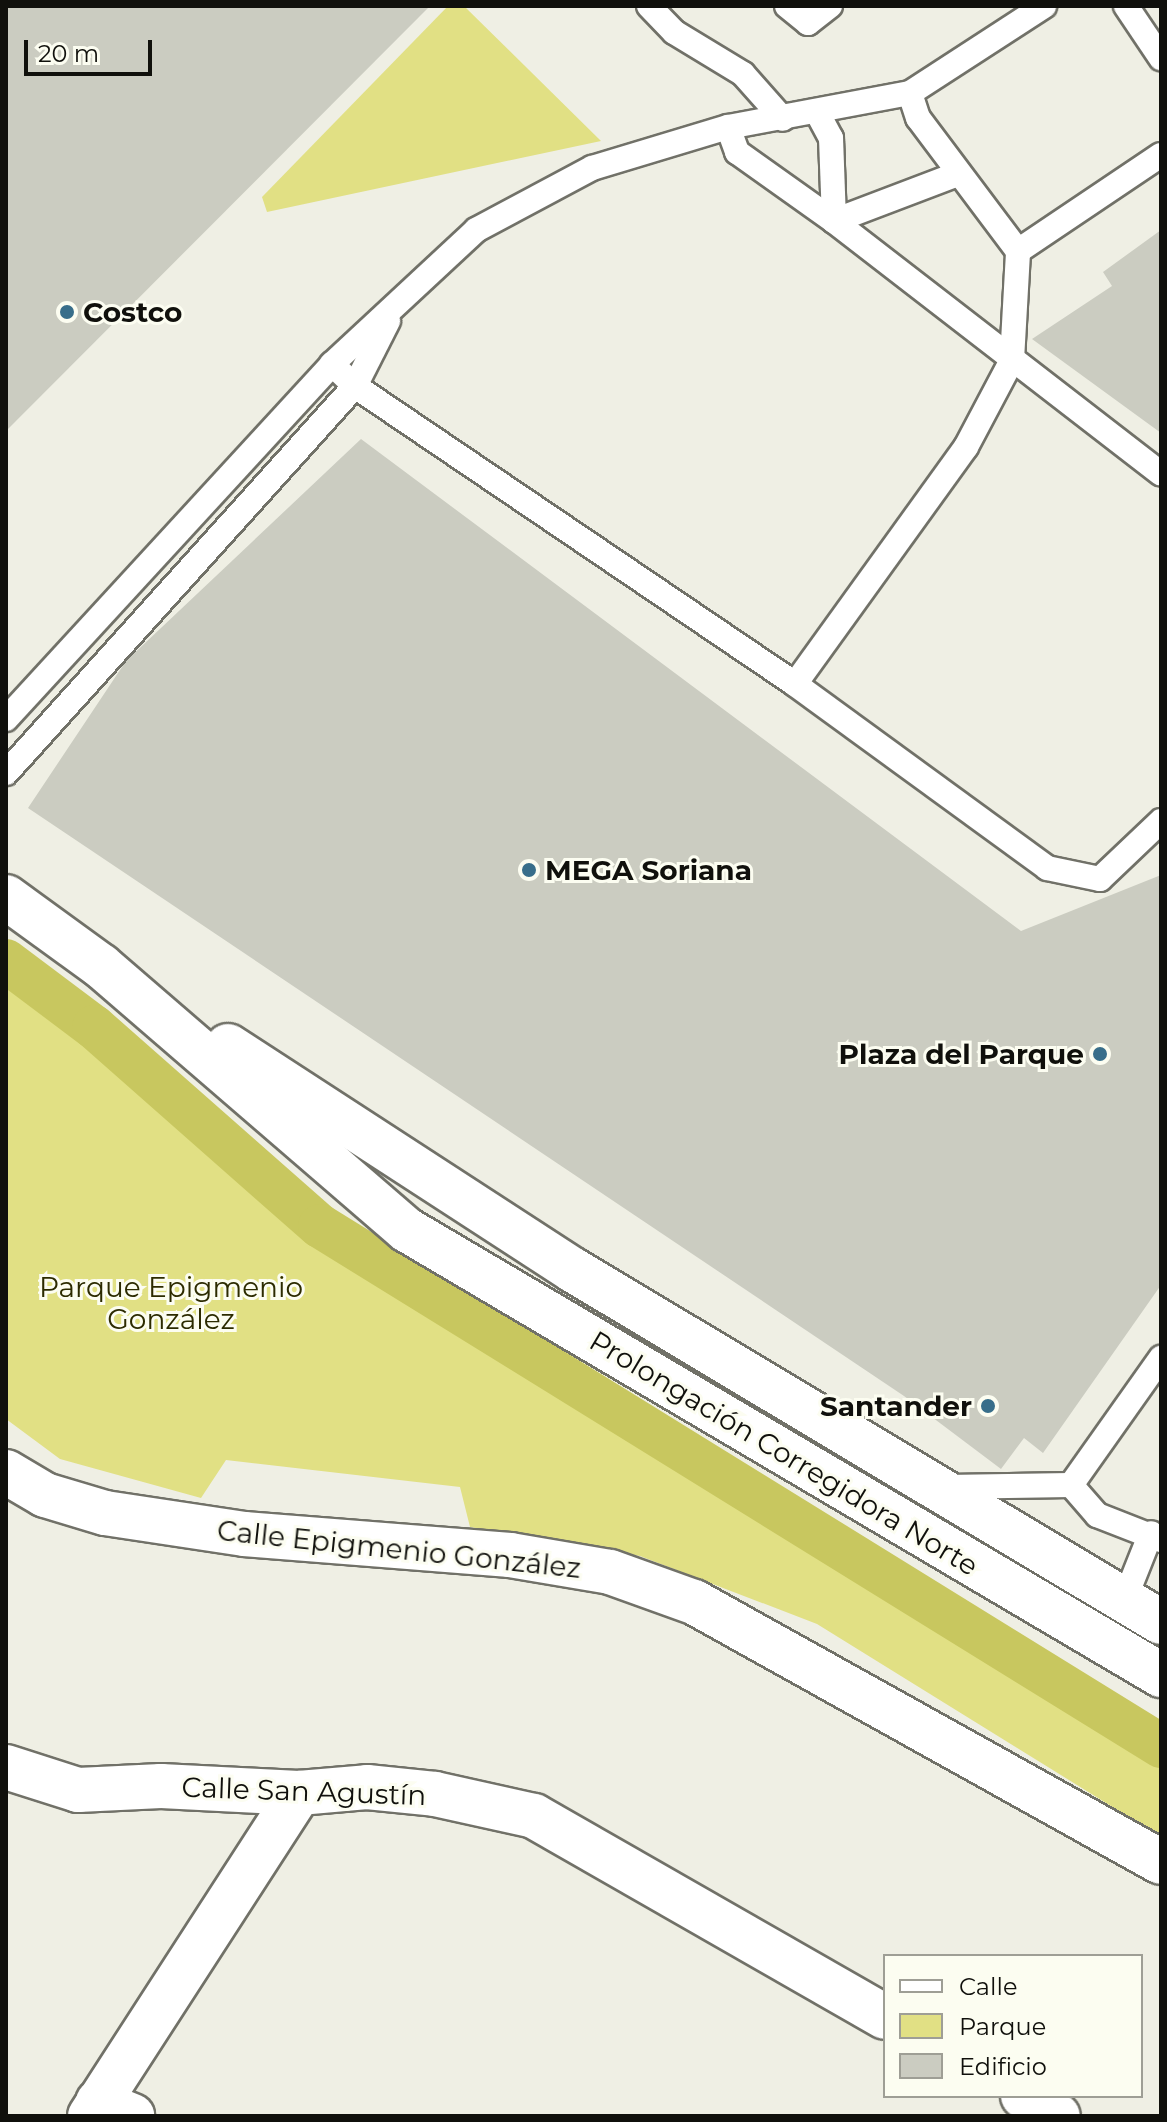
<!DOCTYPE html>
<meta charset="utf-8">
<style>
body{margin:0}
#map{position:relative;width:1167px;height:2122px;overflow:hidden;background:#efefe4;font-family:Montserrat,sans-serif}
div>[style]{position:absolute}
.green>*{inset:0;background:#e1e084}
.canal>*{height:44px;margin:-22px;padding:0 22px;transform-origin:22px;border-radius:22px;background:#c8c75f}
.building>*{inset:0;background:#cbccc1}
.roads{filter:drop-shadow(2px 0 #717168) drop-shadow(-2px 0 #717168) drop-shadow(0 2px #717168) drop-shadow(0 -2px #717168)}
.service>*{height:24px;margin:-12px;padding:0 12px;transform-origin:12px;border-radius:12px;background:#fff}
.minor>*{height:44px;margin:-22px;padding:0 22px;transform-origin:22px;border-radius:22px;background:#fff}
.secondary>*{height:44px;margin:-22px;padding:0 22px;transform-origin:22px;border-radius:22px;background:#fff}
.dots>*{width:22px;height:22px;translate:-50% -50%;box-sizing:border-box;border:4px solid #fcfdf1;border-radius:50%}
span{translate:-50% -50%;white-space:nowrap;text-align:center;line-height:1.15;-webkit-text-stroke:6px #fcfdf1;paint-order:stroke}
.poi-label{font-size:28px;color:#10100c;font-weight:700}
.left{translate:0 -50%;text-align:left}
.right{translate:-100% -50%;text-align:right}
.park-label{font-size:28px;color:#2c2b00}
.street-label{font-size:28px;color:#10100c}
.frame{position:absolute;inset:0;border:8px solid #10100c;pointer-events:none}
.legend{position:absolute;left:883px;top:1954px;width:260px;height:144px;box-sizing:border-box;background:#fcfdf1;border:2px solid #9e9e95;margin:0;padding:10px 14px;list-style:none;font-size:24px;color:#10100c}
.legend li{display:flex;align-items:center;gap:16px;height:40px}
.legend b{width:40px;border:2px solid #9e9e95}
.scale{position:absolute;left:24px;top:40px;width:128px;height:36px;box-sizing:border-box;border:4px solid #10100c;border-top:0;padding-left:10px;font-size:24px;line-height:28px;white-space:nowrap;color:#10100c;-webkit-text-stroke:6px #fcfdf1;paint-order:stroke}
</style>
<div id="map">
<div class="green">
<div style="clip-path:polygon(448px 6px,464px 6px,601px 141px,267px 212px,262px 197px)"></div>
<div style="clip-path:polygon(6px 945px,264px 1148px,315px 1224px,876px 1577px,1161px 1738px,1161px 1837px,817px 1624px,640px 1556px,470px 1527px,460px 1487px,226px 1460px,201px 1498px,60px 1459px,6px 1419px)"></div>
</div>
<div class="canal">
<div style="left:6px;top:961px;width:110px;rotate:36.9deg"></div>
<div style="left:94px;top:1027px;width:301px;rotate:41.4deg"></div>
<div style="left:320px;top:1226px;width:989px;rotate:31.73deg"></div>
</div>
<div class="building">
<div style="clip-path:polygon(6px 6px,430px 6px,6px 431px)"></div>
<div style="clip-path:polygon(1161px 230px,1161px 433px,1032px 339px,1112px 286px,1103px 272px)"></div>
<div style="clip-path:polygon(361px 439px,1021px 931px,1161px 875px,1161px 1285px,1043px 1453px,1024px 1438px,1001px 1469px,904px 1396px,28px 808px,126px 661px)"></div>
</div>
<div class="roads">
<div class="service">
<div style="left:649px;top:6px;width:36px;rotate:46deg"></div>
<div style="left:674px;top:32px;width:81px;rotate:31.3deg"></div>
<div style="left:743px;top:74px;width:60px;rotate:48.4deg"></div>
<div style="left:787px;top:6px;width:27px;rotate:39deg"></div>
<div style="left:808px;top:23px;width:28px;rotate:-38deg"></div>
<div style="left:1126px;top:6px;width:63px;rotate:56.1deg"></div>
<div style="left:817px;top:112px;width:30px;rotate:62deg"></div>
<div style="left:831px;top:138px;width:83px;rotate:87.9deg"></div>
<div style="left:834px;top:221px;width:133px;rotate:-20.8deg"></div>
<div style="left:728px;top:127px;width:27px;rotate:70deg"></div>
<div style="left:737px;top:152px;width:119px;rotate:35.4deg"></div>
<div style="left:834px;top:221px;width:413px;rotate:37.7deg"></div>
<div style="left:1018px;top:251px;width:172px;rotate:-33.9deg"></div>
<div style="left:332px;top:364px;width:32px;rotate:44deg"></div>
<div style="left:355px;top:386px;width:531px;rotate:34.11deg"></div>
<div style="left:795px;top:684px;width:312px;rotate:36.1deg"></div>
<div style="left:1047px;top:868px;width:54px;rotate:11.7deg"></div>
<div style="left:1100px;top:879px;width:84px;rotate:-43.6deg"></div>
<div style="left:795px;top:684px;width:292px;rotate:-54.2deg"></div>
<div style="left:966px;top:447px;width:98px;rotate:-62.1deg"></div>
<div style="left:1012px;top:360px;width:109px;rotate:-86.8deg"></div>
<div style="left:1018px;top:251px;width:166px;rotate:-126.9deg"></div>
<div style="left:918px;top:118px;width:26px;rotate:-108deg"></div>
<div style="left:6px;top:719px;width:482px;rotate:-47.4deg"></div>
<div style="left:332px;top:364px;width:197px;rotate:-42.9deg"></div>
<div style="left:476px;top:230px;width:132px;rotate:-28.1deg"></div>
<div style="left:592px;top:168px;width:142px;rotate:-16.8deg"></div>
<div style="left:728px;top:127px;width:185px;rotate:-10.6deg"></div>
<div style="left:910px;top:93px;width:160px;rotate:-33deg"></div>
<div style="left:6px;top:773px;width:521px;rotate:-47.96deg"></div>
<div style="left:355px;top:386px;width:73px;rotate:-63.1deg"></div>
<div style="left:1071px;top:1485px;width:156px;rotate:-54.7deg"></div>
<div style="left:946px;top:1487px;width:125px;rotate:-0.9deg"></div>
<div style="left:1071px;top:1485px;width:40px;rotate:49deg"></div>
<div style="left:1097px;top:1515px;width:69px;rotate:21.3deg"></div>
<div style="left:1124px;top:1601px;width:73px;rotate:-68.3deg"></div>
</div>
<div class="minor">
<div style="left:6px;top:1767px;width:76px;rotate:17.7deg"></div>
<div style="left:78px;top:1790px;width:83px;rotate:-2.8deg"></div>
<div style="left:161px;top:1786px;width:138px;rotate:2.9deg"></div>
<div style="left:299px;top:1793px;width:68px;rotate:-5deg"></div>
<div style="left:367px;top:1787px;width:68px;rotate:5.9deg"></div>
<div style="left:435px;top:1794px;width:101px;rotate:12.5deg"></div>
<div style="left:534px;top:1816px;width:404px;rotate:29.8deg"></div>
<div style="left:1023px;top:2096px;width:40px;rotate:29.7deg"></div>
<div style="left:98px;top:2102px;width:37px;rotate:22deg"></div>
<div style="left:90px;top:2116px;width:385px;rotate:-57.1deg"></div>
</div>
<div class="secondary">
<div style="left:6px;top:897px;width:117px;rotate:36deg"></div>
<div style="left:101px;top:966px;width:404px;rotate:40.8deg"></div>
<div style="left:407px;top:1230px;width:876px;rotate:30.55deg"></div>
<div style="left:228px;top:1046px;width:411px;rotate:33deg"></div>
<div style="left:573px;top:1270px;width:685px;rotate:30.91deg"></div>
<div style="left:6px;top:1472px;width:45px;rotate:30.5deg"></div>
<div style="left:45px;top:1495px;width:63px;rotate:16.7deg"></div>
<div style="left:105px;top:1513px;width:141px;rotate:8.6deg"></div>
<div style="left:244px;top:1534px;width:267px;rotate:4.5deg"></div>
<div style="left:510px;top:1555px;width:101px;rotate:9.6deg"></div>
<div style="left:610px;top:1572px;width:89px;rotate:19.7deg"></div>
<div style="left:694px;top:1602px;width:534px;rotate:29.11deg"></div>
</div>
</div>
<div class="dots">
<div style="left:67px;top:312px;background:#386e8a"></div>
<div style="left:529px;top:870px;background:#386e8a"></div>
<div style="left:1100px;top:1054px;background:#386e8a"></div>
<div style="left:988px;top:1406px;background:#386e8a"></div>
</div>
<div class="poi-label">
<span class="left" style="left:83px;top:312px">Costco</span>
<span class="left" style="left:545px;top:870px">MEGA Soriana</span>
<span class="right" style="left:1084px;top:1054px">Plaza del Parque</span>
<span class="right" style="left:972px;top:1406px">Santander</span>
</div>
<div class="park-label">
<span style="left:171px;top:1303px">Parque Epigmenio<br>González</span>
</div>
<div class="street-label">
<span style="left:784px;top:1453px;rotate:31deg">Prolongación Corregidora Norte</span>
<span style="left:399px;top:1549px;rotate:6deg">Calle Epigmenio González</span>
<span style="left:304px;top:1791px;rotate:2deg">Calle San Agustín</span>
</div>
<div class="frame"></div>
<ul class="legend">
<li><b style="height:10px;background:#fff"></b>Calle</li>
<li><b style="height:22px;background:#e1e084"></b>Parque</li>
<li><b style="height:22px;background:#cbccc1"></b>Edificio</li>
</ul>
<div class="scale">20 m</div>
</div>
